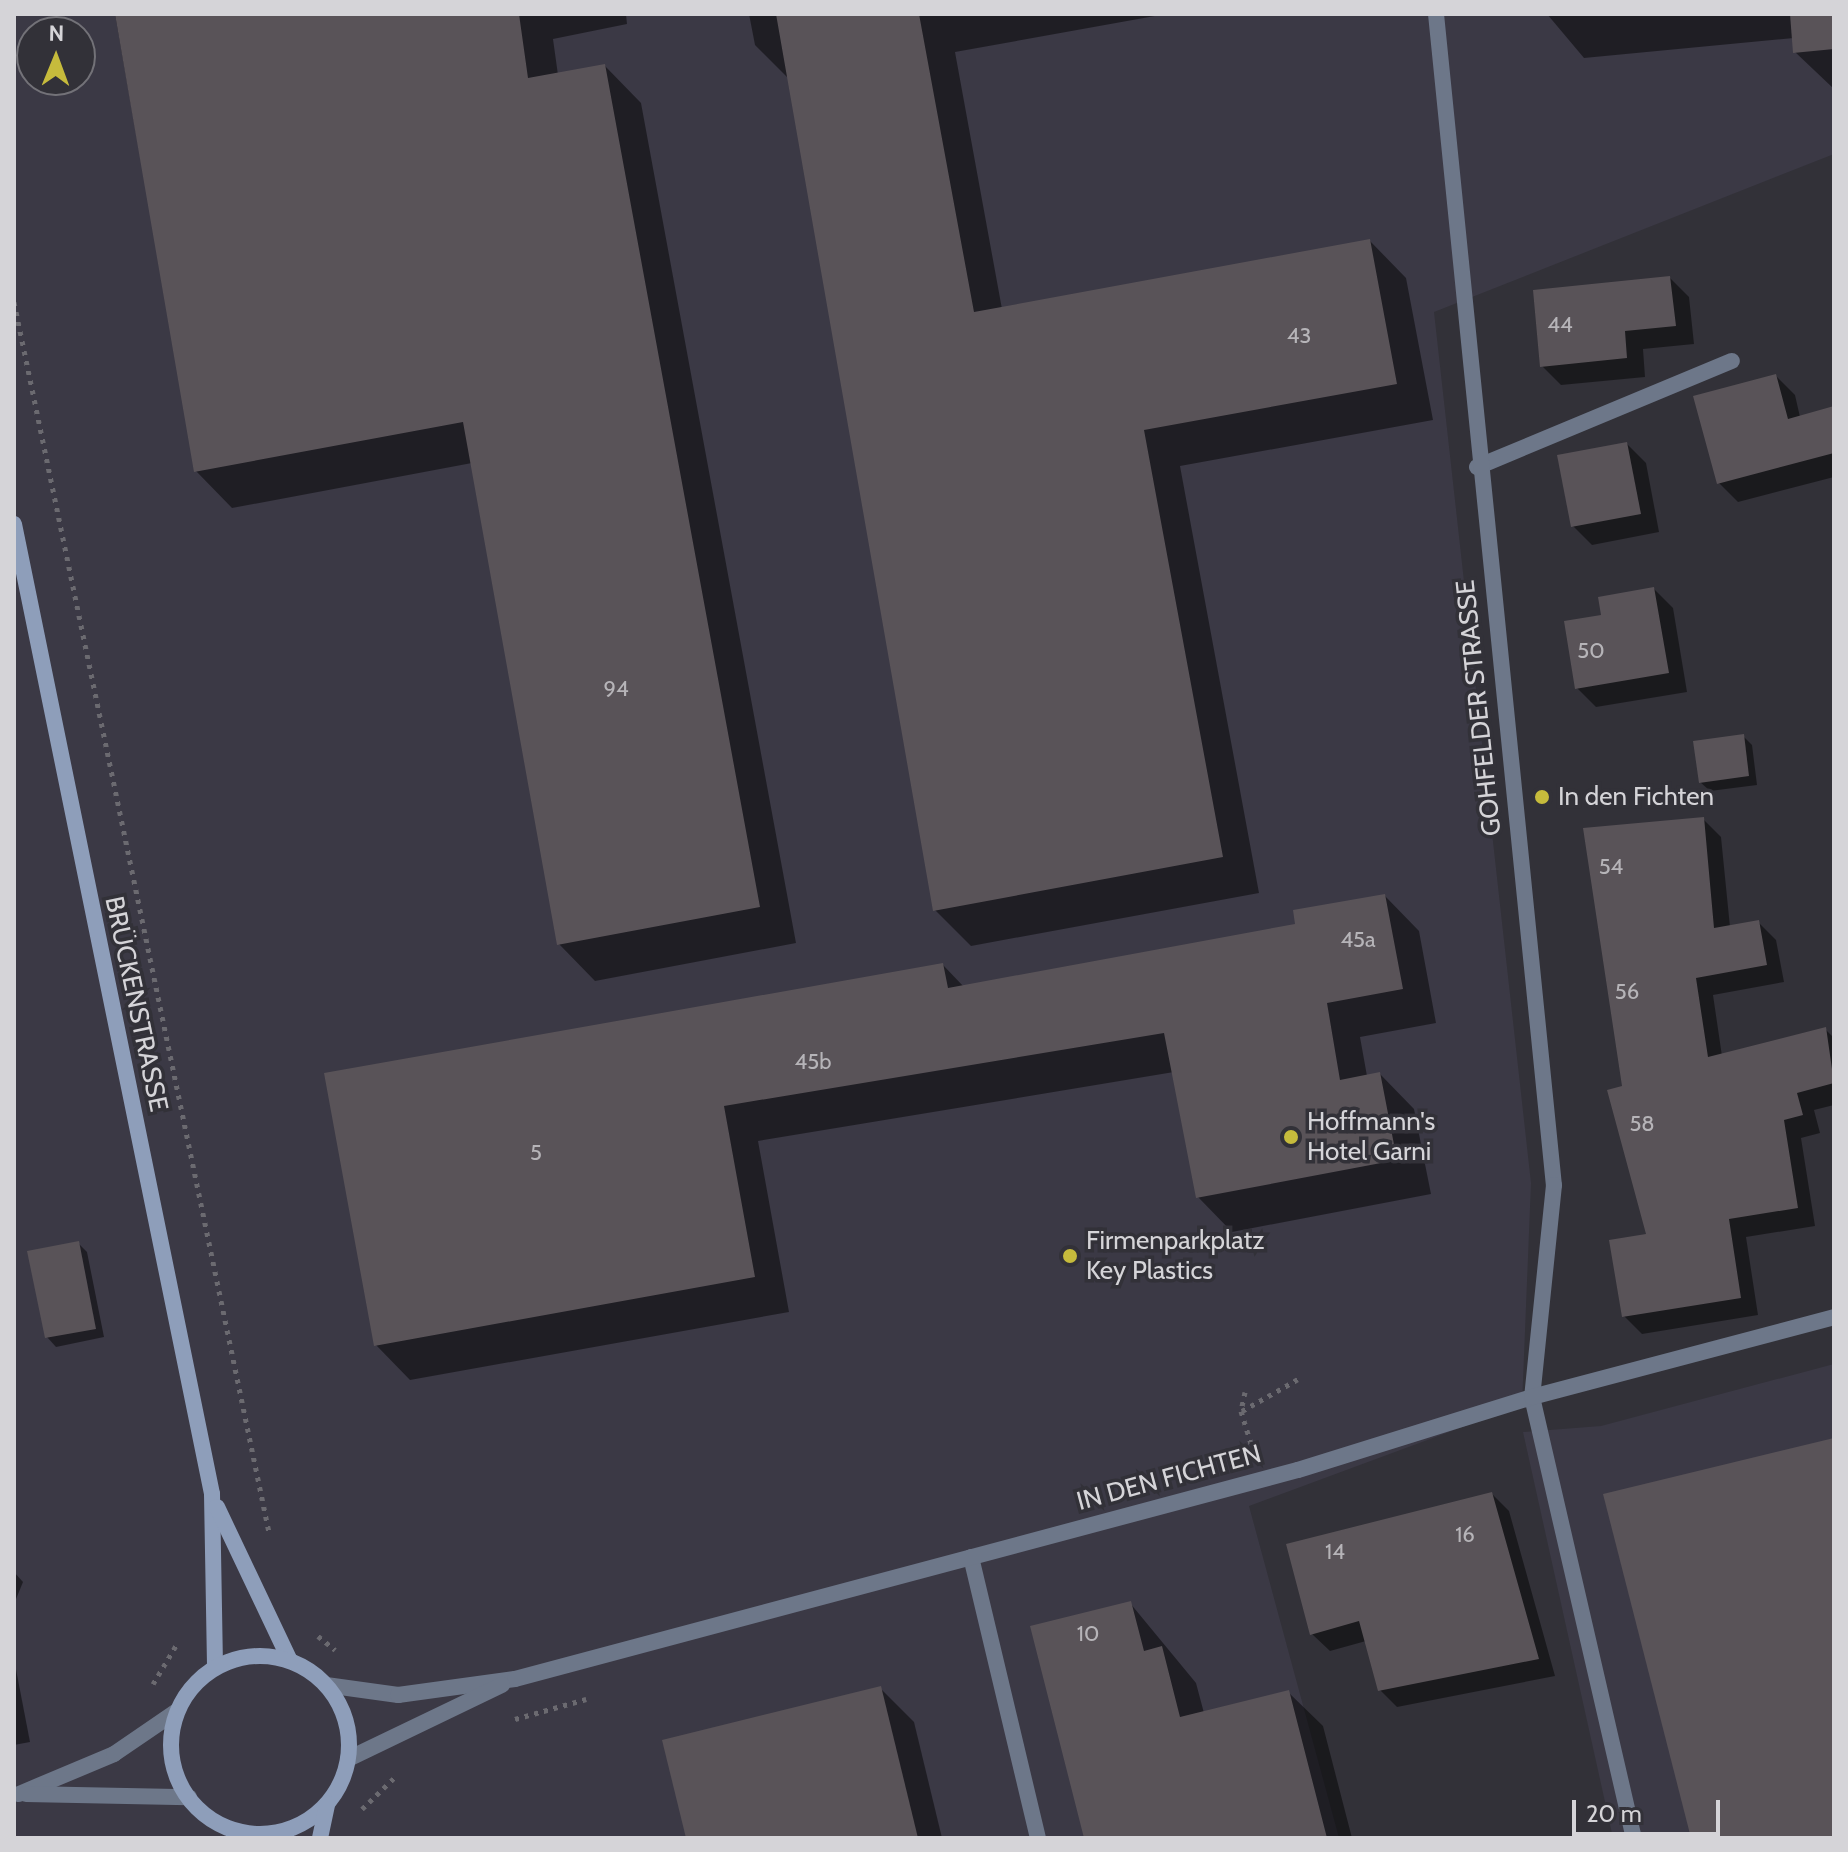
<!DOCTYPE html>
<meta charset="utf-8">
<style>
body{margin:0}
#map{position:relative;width:1848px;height:1852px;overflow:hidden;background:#323138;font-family:Cabin,sans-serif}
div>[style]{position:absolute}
.built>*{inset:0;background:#3b3945}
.shadow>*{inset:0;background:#0007}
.building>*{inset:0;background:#595358}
.path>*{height:5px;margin-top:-2.5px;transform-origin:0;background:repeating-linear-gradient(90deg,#6b6a70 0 4px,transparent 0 10px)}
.service>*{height:16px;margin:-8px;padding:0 8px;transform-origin:8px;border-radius:8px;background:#6d7789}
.minor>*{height:16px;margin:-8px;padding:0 8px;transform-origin:8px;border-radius:8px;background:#6d7789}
.tertiary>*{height:16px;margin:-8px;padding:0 8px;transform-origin:8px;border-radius:8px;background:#6d7789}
.secondary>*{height:16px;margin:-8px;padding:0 8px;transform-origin:8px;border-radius:8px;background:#8e9eba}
.secondary>.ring{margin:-8px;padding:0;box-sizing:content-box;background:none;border:16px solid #8e9eba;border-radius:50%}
.dots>*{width:22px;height:22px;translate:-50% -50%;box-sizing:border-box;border:4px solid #323138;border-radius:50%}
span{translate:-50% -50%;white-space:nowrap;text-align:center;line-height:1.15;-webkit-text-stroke:7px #323138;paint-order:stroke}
.number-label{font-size:22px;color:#b6b4b8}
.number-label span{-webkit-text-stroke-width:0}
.street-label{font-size:26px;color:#d5d4d8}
.poi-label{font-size:26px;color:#d5d4d8}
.left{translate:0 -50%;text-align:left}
.frame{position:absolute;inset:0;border:16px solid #d5d4d8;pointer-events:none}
.north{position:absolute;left:16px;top:16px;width:80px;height:80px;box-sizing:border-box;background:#323138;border:2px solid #737278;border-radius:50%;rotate:1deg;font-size:22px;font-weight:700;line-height:32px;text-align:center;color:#d5d4d8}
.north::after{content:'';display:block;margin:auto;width:28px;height:36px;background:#c6bb3c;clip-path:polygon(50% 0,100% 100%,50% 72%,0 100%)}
.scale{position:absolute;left:1572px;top:1800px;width:148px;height:36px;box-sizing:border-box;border:4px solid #d5d4d8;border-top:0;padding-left:10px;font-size:24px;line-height:28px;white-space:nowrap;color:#d5d4d8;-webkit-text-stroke:6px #323138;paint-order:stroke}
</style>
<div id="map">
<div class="built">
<i style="clip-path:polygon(evenodd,14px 14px,1834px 14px,1834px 154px,1434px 312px,1531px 1183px,1522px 1405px,1249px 1506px,1339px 1838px,14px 1838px,14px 14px,32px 32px,80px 32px,80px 80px,32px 80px,32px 32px)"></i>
<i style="clip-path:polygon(1834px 1364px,1834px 1838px,1613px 1838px,1523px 1432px,1601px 1426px)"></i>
</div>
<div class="shadow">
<i style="clip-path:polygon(115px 14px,626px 14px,627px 24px,553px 39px,558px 75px,605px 66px,641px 103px,796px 943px,595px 981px,559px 944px,472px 463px,232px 508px,196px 471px)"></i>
<i style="clip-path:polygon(749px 14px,1166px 14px,955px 52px,1002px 309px,1370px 241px,1406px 278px,1433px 420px,1180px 466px,1259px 893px,971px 946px,935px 910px,789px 79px,755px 45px)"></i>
<i style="clip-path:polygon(1547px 14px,1834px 14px,1834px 89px,1795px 52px,1794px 38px,1584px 58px)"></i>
<i style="clip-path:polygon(1670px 278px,1689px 297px,1694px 344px,1643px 349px,1645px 377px,1561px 385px,1542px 366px)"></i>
<i style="clip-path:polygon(1776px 376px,1795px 395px,1800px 417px,1834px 408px,1834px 477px,1738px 502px,1719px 483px)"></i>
<i style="clip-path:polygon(1627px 444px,1646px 463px,1659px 532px,1592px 545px,1573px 526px)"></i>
<i style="clip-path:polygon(1654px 589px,1673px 608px,1687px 692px,1596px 707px,1577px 688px,1603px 617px)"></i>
<i style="clip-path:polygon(1743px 736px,1752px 745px,1757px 785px,1710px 791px,1700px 782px)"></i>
<i style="clip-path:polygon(1703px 819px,1721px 837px,1730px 927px,1758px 922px,1776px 940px,1784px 982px,1713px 995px,1722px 1056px,1825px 1029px,1834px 1038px,1834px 1105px,1814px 1110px,1820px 1133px,1801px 1138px,1815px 1226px,1746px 1237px,1758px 1315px,1642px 1334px,1624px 1316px,1648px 1236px,1625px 1087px)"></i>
<i style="clip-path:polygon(1385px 896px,1419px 931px,1436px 1023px,1360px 1037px,1367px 1076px,1380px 1074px,1414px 1109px,1431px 1194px,1232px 1232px,1198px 1197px,1174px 1072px,758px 1141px,789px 1312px,410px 1380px,376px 1345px,327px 1075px,943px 965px,964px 987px,1297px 925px)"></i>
<i style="clip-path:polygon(78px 1243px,87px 1252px,104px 1337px,56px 1347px,47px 1337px)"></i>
<i style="clip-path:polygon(1492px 1494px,1509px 1511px,1555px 1676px,1397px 1707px,1380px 1690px,1366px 1641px,1330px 1651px,1312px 1634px)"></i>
<i style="clip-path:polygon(14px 1572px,23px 1582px,14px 1604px)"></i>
<i style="clip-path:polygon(1130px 1603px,1196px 1683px,1204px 1713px,1288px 1692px,1323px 1726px,1352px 1838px,1086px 1838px)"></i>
<i style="clip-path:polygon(14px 1659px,30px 1742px,14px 1745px)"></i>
<i style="clip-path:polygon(880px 1688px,914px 1722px,942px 1838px,688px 1838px)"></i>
</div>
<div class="building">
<i style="clip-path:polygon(115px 14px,519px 14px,528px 78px,605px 64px,760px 907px,557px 945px,463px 422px,194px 472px)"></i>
<i style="clip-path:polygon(776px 14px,919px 14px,974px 312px,1370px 239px,1397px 384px,1144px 430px,1223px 857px,933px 911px)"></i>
<i style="clip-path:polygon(1790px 14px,1834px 14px,1834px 49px,1793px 53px)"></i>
<i style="clip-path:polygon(1670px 276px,1676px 326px,1625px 331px,1627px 358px,1540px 367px,1533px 290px)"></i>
<i style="clip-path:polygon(1776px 374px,1788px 419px,1834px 406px,1834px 453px,1717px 484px,1693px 396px)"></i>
<i style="clip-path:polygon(1627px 442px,1641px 514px,1571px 527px,1557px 455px)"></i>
<i style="clip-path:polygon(1654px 587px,1669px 673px,1575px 689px,1564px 621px,1601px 615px,1598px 597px)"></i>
<i style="clip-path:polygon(1744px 734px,1749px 776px,1699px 783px,1693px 741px)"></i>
<i style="clip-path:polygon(1704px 817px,1714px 928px,1759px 920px,1767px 965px,1696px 978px,1708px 1057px,1826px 1027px,1834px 1083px,1797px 1093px,1803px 1115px,1784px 1120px,1798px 1208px,1729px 1219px,1741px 1298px,1622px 1317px,1609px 1240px,1646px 1234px,1607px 1090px,1622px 1086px,1583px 828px)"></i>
<i style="clip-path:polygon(1385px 894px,1403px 989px,1327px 1003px,1340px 1080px,1380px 1072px,1397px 1160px,1196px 1198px,1164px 1033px,724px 1106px,755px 1277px,374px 1346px,324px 1073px,943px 963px,948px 988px,1295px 924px,1293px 910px)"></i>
<i style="clip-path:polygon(79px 1241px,96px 1329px,45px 1338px,27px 1251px)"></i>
<i style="clip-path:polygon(1834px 1438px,1834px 1838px,1691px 1838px,1603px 1494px)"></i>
<i style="clip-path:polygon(1492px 1492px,1539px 1659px,1378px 1691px,1359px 1621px,1310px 1635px,1286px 1544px)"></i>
<i style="clip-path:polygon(1131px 1601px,1144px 1651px,1162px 1646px,1180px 1717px,1289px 1690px,1327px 1838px,1084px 1838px,1030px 1626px)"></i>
<i style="clip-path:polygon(881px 1686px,918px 1838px,686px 1838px,662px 1740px)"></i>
</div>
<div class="path">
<i style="left:14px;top:302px;width:1256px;rotate:78.29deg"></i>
<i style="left:1245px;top:1392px;width:19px;rotate:102deg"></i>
<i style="left:1241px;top:1411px;width:41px;rotate:72.9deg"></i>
<i style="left:1242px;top:1411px;width:64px;rotate:-29.7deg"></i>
<i style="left:318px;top:1636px;width:22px;rotate:39deg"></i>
<i style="left:153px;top:1684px;width:49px;rotate:-59.2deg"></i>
<i style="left:515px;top:1719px;width:74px;rotate:-15.7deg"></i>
<i style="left:362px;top:1809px;width:46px;rotate:-44.1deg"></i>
</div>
<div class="service">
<i style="left:1477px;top:467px;width:276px;rotate:-22.6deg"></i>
<i style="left:1532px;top:1397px;width:453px;rotate:77deg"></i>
</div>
<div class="minor">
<i style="left:1436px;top:14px;width:1177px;rotate:84.25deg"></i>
<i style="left:1554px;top:1185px;width:213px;rotate:95.9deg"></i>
<i style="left:971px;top:1557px;width:289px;rotate:76.6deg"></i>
<i style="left:326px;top:1685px;width:73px;rotate:7.9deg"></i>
<i style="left:398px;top:1695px;width:118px;rotate:-7.8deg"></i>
<i style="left:515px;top:1679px;width:810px;rotate:-14.95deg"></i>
<i style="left:1298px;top:1470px;width:245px;rotate:-17.3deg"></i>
<i style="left:1532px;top:1397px;width:312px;rotate:-14.8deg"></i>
<i style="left:348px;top:1759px;width:171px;rotate:-25.7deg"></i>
</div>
<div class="tertiary">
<i style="left:19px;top:1794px;width:103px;rotate:-22.8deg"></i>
<i style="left:114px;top:1754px;width:76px;rotate:-34.3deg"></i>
<i style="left:26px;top:1794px;width:163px;rotate:1.1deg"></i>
</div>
<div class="secondary">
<i style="left:14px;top:524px;width:990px;rotate:78.46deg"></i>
<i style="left:212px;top:1494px;width:173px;rotate:89deg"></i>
<i style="left:217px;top:1507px;width:170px;rotate:64.6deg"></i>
<i class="ring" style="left:171px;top:1656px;width:162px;height:162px"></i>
<i style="left:320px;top:1838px;width:35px;rotate:-78deg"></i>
</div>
<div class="dots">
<i style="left:1542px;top:797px;background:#c6bb3c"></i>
<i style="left:1291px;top:1137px;background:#c6bb3c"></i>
<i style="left:1070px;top:1256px;background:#c6bb3c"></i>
</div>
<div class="number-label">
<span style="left:1560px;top:325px">44</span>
<span style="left:1299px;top:336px">43</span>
<span style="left:1591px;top:651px">50</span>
<span style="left:616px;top:689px">94</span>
<span style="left:1611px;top:867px">54</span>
<span style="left:1358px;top:940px">45a</span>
<span style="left:1627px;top:992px">56</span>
<span style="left:813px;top:1062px">45b</span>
<span style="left:1642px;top:1124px">58</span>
<span style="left:536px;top:1153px">5</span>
<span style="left:1465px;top:1535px">16</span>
<span style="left:1335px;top:1552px">14</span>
<span style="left:1088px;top:1634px">10</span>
</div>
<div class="street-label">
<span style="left:1479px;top:708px;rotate:-96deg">GOHFELDER STRASSE</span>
<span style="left:136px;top:1004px;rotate:78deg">BRÜCKENSTRASSE</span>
<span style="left:1169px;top:1478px;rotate:-15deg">IN DEN FICHTEN</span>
</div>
<div class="poi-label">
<span class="left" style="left:1558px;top:797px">In den Fichten</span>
<span class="left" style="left:1307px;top:1137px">Hoffmann's<br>Hotel Garni</span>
<span class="left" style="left:1086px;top:1256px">Firmenparkplatz<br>Key Plastics</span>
</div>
<div class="frame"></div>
<div class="north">N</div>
<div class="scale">20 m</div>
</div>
